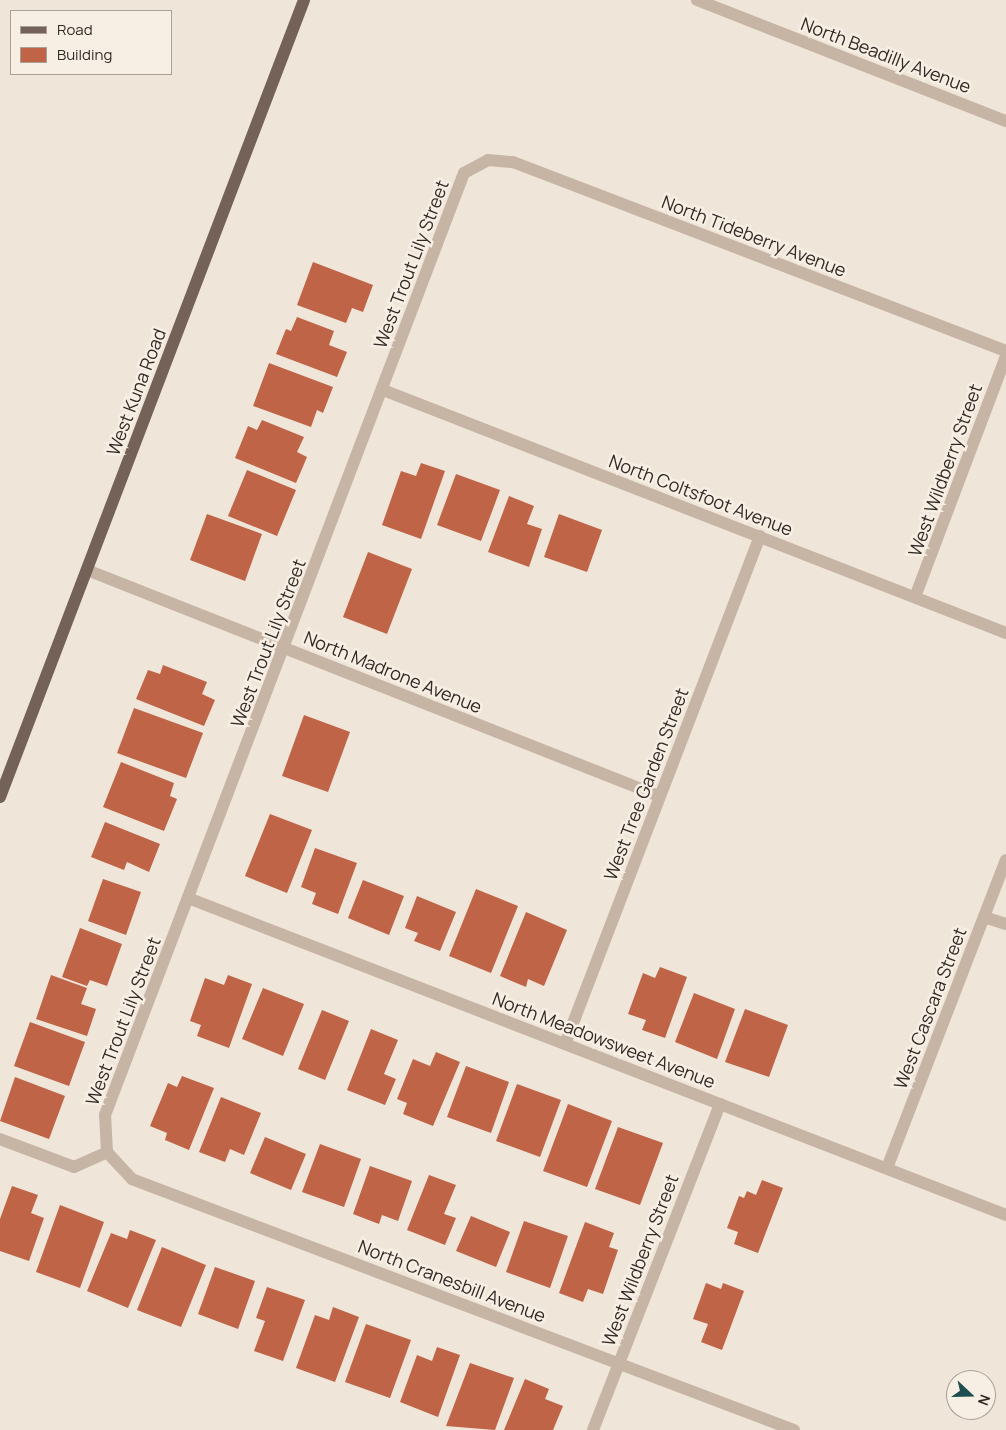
<!DOCTYPE html>
<style>
body{margin:0}
#map{position:relative;width:1006px;height:1430px;overflow:hidden;background:#efe5d8;font-family:Manrope,sans-serif}
div>[style]{position:absolute}
.building>*{inset:0;background:#bf6447}
.minor>*{height:12px;margin:-6px;padding:0 6px;transform-origin:6px;border-radius:6px;background:#c6b4a5}
.major>*{height:12px;margin:-6px;padding:0 6px;transform-origin:6px;border-radius:6px;background:#746158}
span{translate:-50% -50%;white-space:nowrap;text-align:center;line-height:1.15;-webkit-text-stroke:5px #f7efe4;paint-order:stroke}
.street-label{font-size:18px;color:#332a26}
.legend{position:absolute;left:10px;top:10px;width:162px;height:65px;box-sizing:border-box;background:#f7efe4;border:1px solid #a9a098;margin:0;padding:6px 9px;list-style:none;font-size:15px;color:#332a26}
.legend li{display:flex;align-items:center;gap:10px;height:25px}
.legend b{width:25px;border:1px solid #a9a098}
.north{position:absolute;left:946px;top:1370px;width:50px;height:50px;box-sizing:border-box;background:#f7efe4;border:1px solid #a9a098;border-radius:50%;rotate:111deg;font-size:14px;font-weight:700;line-height:20px;text-align:center;color:#332a26}
.north::after{content:'';display:block;margin:auto;width:18px;height:22px;background:#1e4e51;clip-path:polygon(50% 0,100% 100%,50% 72%,0 100%)}
</style>
<div id="map">
<div class="building">
<i style="clip-path:polygon(313px 262px,373px 285px,363px 312px,352px 308px,346px 323px,297px 305px)"></i>
<i style="clip-path:polygon(297px 317px,334px 331px,329px 345px,347px 352px,337px 377px,276px 354px,286px 329px,291px 331px)"></i>
<i style="clip-path:polygon(269px 363px,333px 387px,323px 413px,317px 410px,311px 427px,253px 406px)"></i>
<i style="clip-path:polygon(262px 420px,304px 437px,297px 452px,307px 457px,296px 483px,235px 458px,248px 426px,257px 430px)"></i>
<i style="clip-path:polygon(421px 463px,445px 471px,421px 539px,382px 525px,401px 471px,416px 476px)"></i>
<i style="clip-path:polygon(247px 470px,296px 490px,277px 536px,228px 516px)"></i>
<i style="clip-path:polygon(456px 474px,500px 490px,481px 541px,437px 525px)"></i>
<i style="clip-path:polygon(509px 496px,534px 506px,527px 524px,542px 529px,529px 567px,488px 552px)"></i>
<i style="clip-path:polygon(207px 514px,262px 534px,245px 581px,190px 560px)"></i>
<i style="clip-path:polygon(559px 514px,602px 530px,587px 572px,544px 557px)"></i>
<i style="clip-path:polygon(368px 552px,412px 569px,387px 634px,343px 617px)"></i>
<i style="clip-path:polygon(163px 665px,207px 682px,202px 694px,215px 700px,204px 726px,136px 699px,148px 670px,160px 674px)"></i>
<i style="clip-path:polygon(134px 708px,203px 733px,186px 778px,117px 753px)"></i>
<i style="clip-path:polygon(304px 715px,350px 732px,328px 792px,282px 776px)"></i>
<i style="clip-path:polygon(121px 762px,174px 783px,170px 796px,177px 799px,164px 831px,103px 807px)"></i>
<i style="clip-path:polygon(270px 814px,312px 830px,287px 893px,245px 876px)"></i>
<i style="clip-path:polygon(105px 822px,160px 844px,149px 872px,127px 862px,124px 870px,91px 857px)"></i>
<i style="clip-path:polygon(315px 848px,357px 863px,338px 914px,312px 904px,316px 893px,301px 887px)"></i>
<i style="clip-path:polygon(103px 879px,141px 892px,126px 935px,88px 921px)"></i>
<i style="clip-path:polygon(363px 880px,404px 896px,389px 935px,348px 918px)"></i>
<i style="clip-path:polygon(476px 889px,518px 906px,491px 973px,449px 956px)"></i>
<i style="clip-path:polygon(417px 896px,456px 912px,440px 951px,414px 941px,418px 933px,405px 928px)"></i>
<i style="clip-path:polygon(526px 912px,567px 930px,544px 986px,528px 979px,526px 987px,500px 976px)"></i>
<i style="clip-path:polygon(80px 928px,122px 944px,107px 986px,90px 980px,87px 986px,62px 977px)"></i>
<i style="clip-path:polygon(660px 967px,687px 977px,665px 1038px,642px 1030px,646px 1020px,628px 1014px,643px 973px,655px 978px)"></i>
<i style="clip-path:polygon(51px 975px,87px 988px,81px 1004px,96px 1009px,87px 1036px,36px 1019px)"></i>
<i style="clip-path:polygon(228px 975px,252px 984px,229px 1048px,197px 1036px,201px 1025px,190px 1021px,205px 978px,224px 985px)"></i>
<i style="clip-path:polygon(263px 988px,304px 1004px,283px 1056px,242px 1039px)"></i>
<i style="clip-path:polygon(694px 993px,735px 1009px,717px 1059px,675px 1042px)"></i>
<i style="clip-path:polygon(745px 1009px,788px 1025px,769px 1077px,725px 1062px)"></i>
<i style="clip-path:polygon(322px 1010px,349px 1021px,325px 1080px,298px 1069px)"></i>
<i style="clip-path:polygon(30px 1022px,85px 1042px,69px 1086px,14px 1066px)"></i>
<i style="clip-path:polygon(371px 1029px,398px 1040px,384px 1074px,396px 1079px,385px 1105px,347px 1090px)"></i>
<i style="clip-path:polygon(436px 1052px,460px 1062px,433px 1126px,403px 1114px,407px 1103px,397px 1099px,413px 1059px,430px 1066px)"></i>
<i style="clip-path:polygon(466px 1066px,509px 1082px,491px 1133px,447px 1117px)"></i>
<i style="clip-path:polygon(182px 1076px,214px 1088px,189px 1150px,165px 1140px,167px 1133px,150px 1126px,168px 1083px,177px 1087px)"></i>
<i style="clip-path:polygon(15px 1077px,65px 1096px,49px 1139px,0 1121px)"></i>
<i style="clip-path:polygon(517px 1084px,561px 1100px,540px 1157px,496px 1141px)"></i>
<i style="clip-path:polygon(221px 1097px,261px 1113px,244px 1155px,230px 1149px,225px 1162px,199px 1152px)"></i>
<i style="clip-path:polygon(568px 1104px,612px 1121px,587px 1187px,543px 1171px)"></i>
<i style="clip-path:polygon(618px 1127px,663px 1143px,640px 1205px,595px 1189px)"></i>
<i style="clip-path:polygon(265px 1137px,306px 1154px,291px 1190px,250px 1173px)"></i>
<i style="clip-path:polygon(320px 1144px,361px 1159px,344px 1207px,302px 1192px)"></i>
<i style="clip-path:polygon(370px 1166px,412px 1181px,398px 1221px,382px 1215px,379px 1224px,353px 1214px)"></i>
<i style="clip-path:polygon(429px 1175px,456px 1185px,444px 1214px,456px 1218px,445px 1245px,407px 1230px)"></i>
<i style="clip-path:polygon(762px 1180px,783px 1188px,758px 1253px,734px 1244px,738px 1232px,727px 1228px,739px 1196px,744px 1198px,747px 1191px,756px 1195px)"></i>
<i style="clip-path:polygon(12px 1186px,38px 1195px,31px 1213px,44px 1218px,29px 1261px,0 1251px,0 1219px)"></i>
<i style="clip-path:polygon(60px 1205px,104px 1222px,80px 1288px,36px 1272px)"></i>
<i style="clip-path:polygon(471px 1216px,510px 1232px,496px 1267px,456px 1251px)"></i>
<i style="clip-path:polygon(524px 1221px,568px 1236px,550px 1288px,506px 1272px)"></i>
<i style="clip-path:polygon(585px 1222px,614px 1233px,609px 1247px,618px 1250px,603px 1294px,588px 1289px,583px 1302px,559px 1293px)"></i>
<i style="clip-path:polygon(130px 1230px,156px 1240px,128px 1308px,87px 1291px,111px 1233px,127px 1239px)"></i>
<i style="clip-path:polygon(162px 1247px,206px 1265px,181px 1327px,137px 1310px)"></i>
<i style="clip-path:polygon(215px 1267px,255px 1281px,238px 1329px,198px 1314px)"></i>
<i style="clip-path:polygon(706px 1283px,721px 1289px,723px 1283px,744px 1291px,722px 1350px,701px 1342px,708px 1324px,693px 1319px)"></i>
<i style="clip-path:polygon(267px 1287px,305px 1300px,283px 1361px,254px 1351px,265px 1321px,256px 1318px)"></i>
<i style="clip-path:polygon(333px 1307px,359px 1317px,335px 1382px,296px 1368px,315px 1315px,329px 1320px)"></i>
<i style="clip-path:polygon(366px 1324px,411px 1340px,390px 1398px,345px 1382px)"></i>
<i style="clip-path:polygon(437px 1347px,460px 1355px,438px 1417px,400px 1402px,417px 1355px,432px 1361px)"></i>
<i style="clip-path:polygon(470px 1363px,514px 1378px,495px 1430px,446px 1426px)"></i>
<i style="clip-path:polygon(525px 1379px,549px 1389px,545px 1399px,563px 1406px,553px 1430px,504px 1430px)"></i>
</div>
<div class="minor">
<i style="left:697px;top:0;width:332px;rotate:21.4deg"></i>
<i style="left:383px;top:390px;width:669px;rotate:21.31deg"></i>
<i style="left:87px;top:570px;width:615px;rotate:21.56deg"></i>
<i style="left:915px;top:597px;width:258px;rotate:-69.3deg"></i>
<i style="left:188px;top:898px;width:877px;rotate:21.18deg"></i>
<i style="left:984px;top:917px;width:23px;rotate:18deg"></i>
<i style="left:565px;top:1044px;width:544px;rotate:-69deg"></i>
<i style="left:0;top:1139px;width:79px;rotate:20.7deg"></i>
<i style="left:74px;top:1167px;width:36px;rotate:-24deg"></i>
<i style="left:887px;top:1168px;width:330px;rotate:-68.9deg"></i>
<i style="left:593px;top:1430px;width:350px;rotate:-68.7deg"></i>
<i style="left:794px;top:1430px;width:708px;rotate:-159.24deg"></i>
<i style="left:132px;top:1179px;width:37px;rotate:-133deg"></i>
<i style="left:107px;top:1152px;width:37px;rotate:-93deg"></i>
<i style="left:105px;top:1115px;width:1008px;rotate:-69.14deg"></i>
<i style="left:464px;top:173px;width:27px;rotate:-28deg"></i>
<i style="left:488px;top:160px;width:25px;rotate:5deg"></i>
<i style="left:513px;top:162px;width:528px;rotate:20.98deg"></i>
</div>
<div class="major">
<i style="left:0;top:797px;width:853px;rotate:-69.12deg"></i>
</div>
<div class="street-label">
<span style="left:886px;top:55px;rotate:21deg">North Beadilly Avenue</span>
<span style="left:754px;top:236px;rotate:21deg">North Tideberry Avenue</span>
<span style="left:411px;top:264px;rotate:-69deg">West Trout Lily Street</span>
<span style="left:136px;top:392px;rotate:-69deg">West Kuna Road</span>
<span style="left:945px;top:470px;rotate:-70deg">West Wildberry Street</span>
<span style="left:701px;top:495px;rotate:21deg">North Coltsfoot Avenue</span>
<span style="left:268px;top:643px;rotate:-69deg">West Trout Lily Street</span>
<span style="left:393px;top:672px;rotate:22deg">North Madrone Avenue</span>
<span style="left:646px;top:784px;rotate:-69deg">West Tree Garden Street</span>
<span style="left:930px;top:1008px;rotate:-69deg">West Cascara Street</span>
<span style="left:123px;top:1021px;rotate:-69deg">West Trout Lily Street</span>
<span style="left:604px;top:1040px;rotate:21deg">North Meadowsweet Avenue</span>
<span style="left:640px;top:1260px;rotate:-69deg">West Wildberry Street</span>
<span style="left:452px;top:1281px;rotate:21deg">North Cranesbill Avenue</span>
</div>
<ul class="legend">
<li><b style="height:6px;background:#746158"></b>Road</li>
<li><b style="height:14px;background:#bf6447"></b>Building</li>
</ul>
<div class="north">N</div>
</div>
